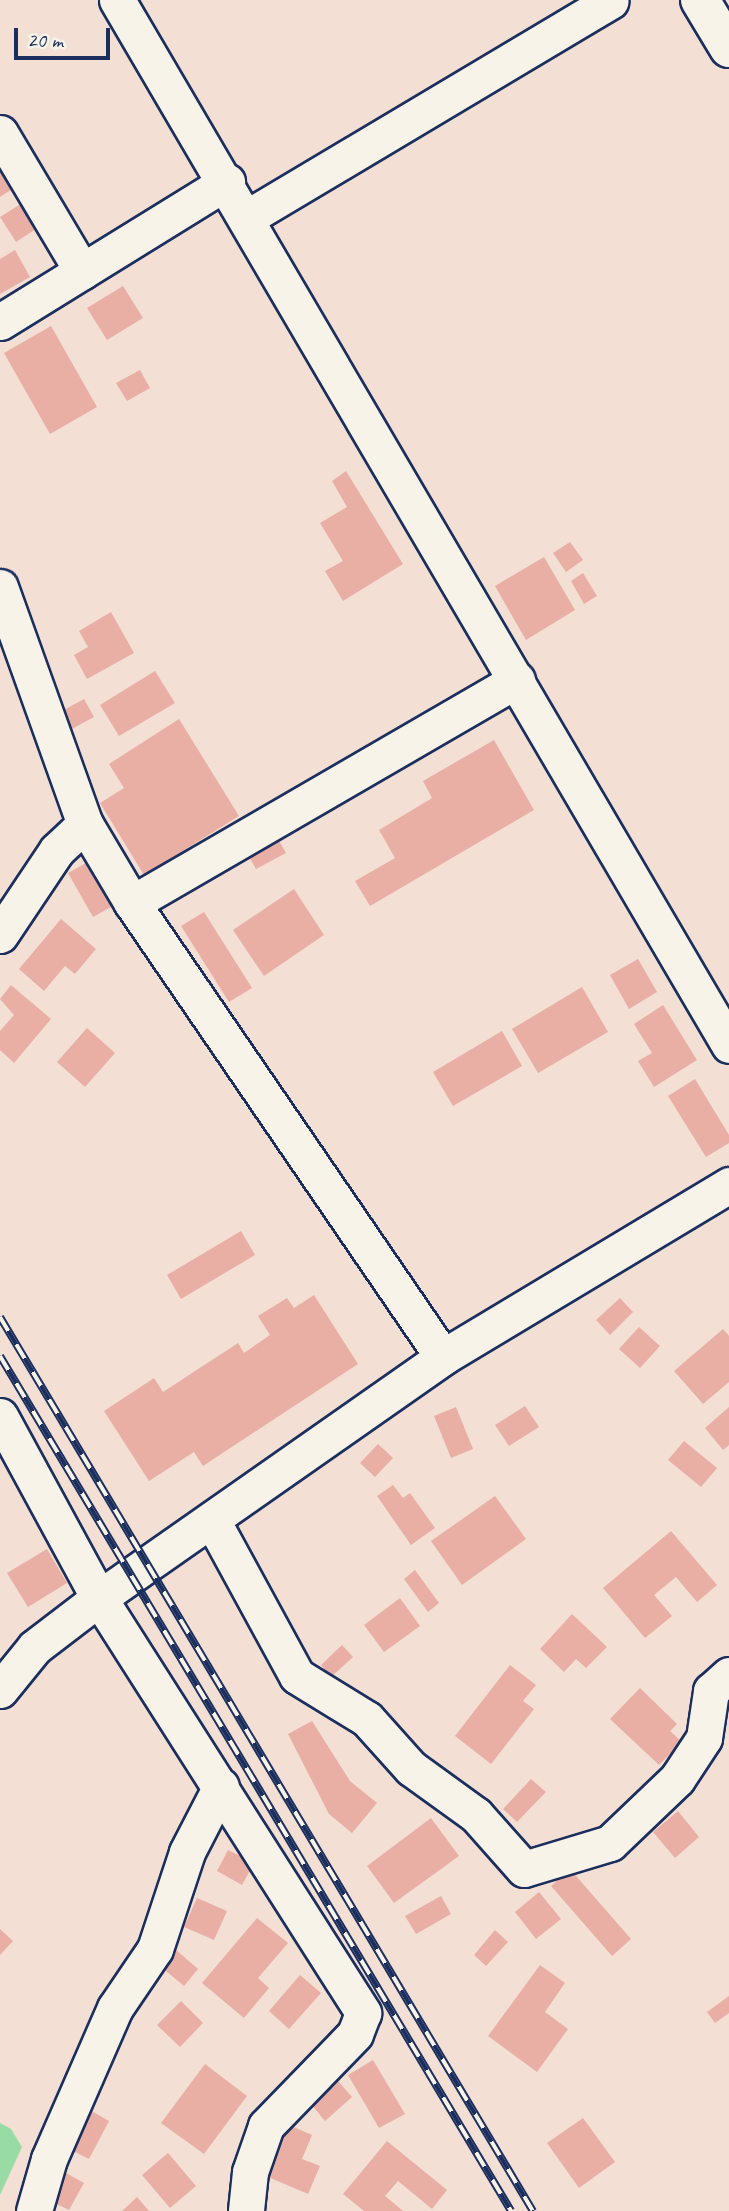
<!DOCTYPE html>
<style>
body{margin:0}
#map{position:relative;width:729px;height:2211px;overflow:hidden;background:#f3dfd4;font-family:Caveat,sans-serif}
div>[style]{position:absolute}
.green>*{inset:0;background:#99dba5}
.building>*{inset:0;background:#e9afa5}
.roads{filter:drop-shadow(2px 0 #1b2f5e) drop-shadow(-2px 0 #1b2f5e) drop-shadow(0 2px #1b2f5e) drop-shadow(0 -2px #1b2f5e)}
.minor>*{height:35px;margin:-17.5px;padding:0 17.5px;transform-origin:17.5px;border-radius:17.5px;background:#f7f3e8}
.highway>*{height:38px;margin:-19px;padding:0 19px;transform-origin:19px;border-radius:19px;background:#f7f3e8}
.rail>*{height:8px;margin-top:-4px;transform-origin:0;background:repeating-linear-gradient(90deg,#f7f3e8 0 16px,#1b2f5e 0 32px);box-sizing:border-box;border-block:2px solid #1b2f5e}
span{translate:-50% -50%;white-space:nowrap;text-align:center;line-height:1.15;-webkit-text-stroke:7px #f7f3e8;paint-order:stroke}
.scale{position:absolute;left:14px;top:28px;width:96px;height:32px;box-sizing:border-box;border:4px solid #1b2f5e;border-top:0;padding-left:9px;font-size:21px;line-height:24px;white-space:nowrap;color:#1b2f5e;-webkit-text-stroke:5px #f7f3e8;paint-order:stroke}
</style>
<div id="map">
<div class="green">
<i style="clip-path:polygon(0 2123px,11px 2129px,22px 2147px,0 2195px)"></i>
</div>
<div class="building">
<i style="clip-path:polygon(0 164px,14px 188px,0 197px)"></i>
<i style="clip-path:polygon(27px 200px,42px 225px,16px 242px,0 217px)"></i>
<i style="clip-path:polygon(15px 250px,30px 277px,0 294px,0 259px)"></i>
<i style="clip-path:polygon(123px 286px,143px 318px,107px 340px,87px 308px)"></i>
<i style="clip-path:polygon(51px 326px,97px 407px,50px 434px,4px 353px)"></i>
<i style="clip-path:polygon(140px 370px,150px 388px,127px 401px,116px 383px)"></i>
<i style="clip-path:polygon(346px 471px,403px 564px,343px 601px,325px 571px,343px 561px,320px 523px,347px 507px,332px 481px)"></i>
<i style="clip-path:polygon(570px 542px,583px 560px,566px 572px,553px 553px)"></i>
<i style="clip-path:polygon(544px 557px,575px 610px,526px 640px,495px 586px)"></i>
<i style="clip-path:polygon(583px 573px,597px 596px,584px 604px,571px 581px)"></i>
<i style="clip-path:polygon(111px 612px,134px 653px,87px 679px,74px 655px,88px 647px,79px 631px)"></i>
<i style="clip-path:polygon(155px 671px,175px 703px,119px 736px,100px 705px)"></i>
<i style="clip-path:polygon(84px 699px,94px 717px,70px 730px,60px 712px)"></i>
<i style="clip-path:polygon(179px 719px,239px 816px,144px 875px,100px 803px,124px 788px,109px 764px)"></i>
<i style="clip-path:polygon(494px 740px,534px 810px,370px 906px,355px 881px,395px 858px,379px 830px,432px 798px,423px 781px)"></i>
<i style="clip-path:polygon(278px 839px,286px 853px,256px 869px,248px 855px)"></i>
<i style="clip-path:polygon(86px 863px,111px 907px,93px 917px,68px 873px)"></i>
<i style="clip-path:polygon(294px 889px,324px 935px,264px 976px,233px 930px)"></i>
<i style="clip-path:polygon(204px 912px,252px 988px,229px 1002px,181px 926px)"></i>
<i style="clip-path:polygon(61px 919px,96px 949px,75px 974px,65px 966px,44px 991px,19px 969px)"></i>
<i style="clip-path:polygon(638px 959px,657px 992px,629px 1009px,610px 975px)"></i>
<i style="clip-path:polygon(11px 985px,51px 1019px,14px 1063px,0 1050px,0 1031px,14px 1015px,0 999px)"></i>
<i style="clip-path:polygon(582px 987px,608px 1032px,538px 1073px,512px 1029px)"></i>
<i style="clip-path:polygon(663px 1005px,697px 1060px,654px 1087px,638px 1061px,652px 1053px,634px 1024px)"></i>
<i style="clip-path:polygon(87px 1028px,115px 1053px,85px 1087px,57px 1062px)"></i>
<i style="clip-path:polygon(502px 1031px,522px 1066px,453px 1106px,433px 1072px)"></i>
<i style="clip-path:polygon(695px 1079px,729px 1135px,729px 1143px,706px 1157px,668px 1096px)"></i>
<i style="clip-path:polygon(241px 1231px,255px 1255px,181px 1299px,167px 1275px)"></i>
<i style="clip-path:polygon(314px 1295px,358px 1364px,203px 1466px,194px 1452px,149px 1481px,104px 1411px,154px 1378px,163px 1392px,238px 1343px,244px 1353px,270px 1335px,258px 1316px,287px 1298px,294px 1308px)"></i>
<i style="clip-path:polygon(620px 1298px,633px 1312px,610px 1335px,596px 1320px)"></i>
<i style="clip-path:polygon(639px 1327px,660px 1346px,640px 1368px,619px 1349px)"></i>
<i style="clip-path:polygon(723px 1329px,729px 1336px,729px 1382px,703px 1404px,674px 1371px)"></i>
<i style="clip-path:polygon(525px 1406px,539px 1427px,509px 1446px,495px 1425px)"></i>
<i style="clip-path:polygon(456px 1407px,473px 1449px,451px 1458px,434px 1416px)"></i>
<i style="clip-path:polygon(729px 1407px,729px 1445px,723px 1450px,705px 1428px)"></i>
<i style="clip-path:polygon(684px 1441px,717px 1468px,701px 1487px,668px 1460px)"></i>
<i style="clip-path:polygon(378px 1444px,393px 1458px,375px 1477px,360px 1463px)"></i>
<i style="clip-path:polygon(393px 1485px,403px 1498px,410px 1493px,435px 1528px,411px 1545px,377px 1496px)"></i>
<i style="clip-path:polygon(495px 1496px,526px 1539px,462px 1585px,431px 1541px)"></i>
<i style="clip-path:polygon(671px 1531px,717px 1585px,697px 1602px,676px 1577px,654px 1595px,672px 1616px,645px 1638px,603px 1588px)"></i>
<i style="clip-path:polygon(47px 1549px,67px 1583px,28px 1607px,7px 1573px)"></i>
<i style="clip-path:polygon(415px 1570px,439px 1603px,428px 1612px,404px 1579px)"></i>
<i style="clip-path:polygon(400px 1598px,420px 1626px,384px 1652px,364px 1625px)"></i>
<i style="clip-path:polygon(572px 1614px,607px 1647px,586px 1668px,576px 1659px,564px 1672px,540px 1649px)"></i>
<i style="clip-path:polygon(342px 1645px,353px 1657px,331px 1677px,321px 1665px)"></i>
<i style="clip-path:polygon(510px 1665px,536px 1685px,523px 1701px,534px 1709px,491px 1764px,455px 1736px)"></i>
<i style="clip-path:polygon(640px 1688px,677px 1724px,670px 1731px,682px 1742px,659px 1765px,610px 1719px)"></i>
<i style="clip-path:polygon(312px 1721px,350px 1781px,377px 1803px,352px 1833px,329px 1814px,288px 1734px)"></i>
<i style="clip-path:polygon(531px 1779px,546px 1792px,517px 1822px,503px 1809px)"></i>
<i style="clip-path:polygon(678px 1811px,699px 1837px,675px 1858px,653px 1832px)"></i>
<i style="clip-path:polygon(431px 1818px,459px 1856px,394px 1903px,367px 1866px)"></i>
<i style="clip-path:polygon(228px 1850px,254px 1863px,242px 1885px,217px 1871px)"></i>
<i style="clip-path:polygon(570px 1869px,631px 1939px,612px 1956px,551px 1886px)"></i>
<i style="clip-path:polygon(539px 1892px,561px 1919px,536px 1939px,515px 1912px)"></i>
<i style="clip-path:polygon(441px 1896px,451px 1914px,416px 1934px,405px 1916px)"></i>
<i style="clip-path:polygon(197px 1898px,227px 1911px,214px 1940px,184px 1927px)"></i>
<i style="clip-path:polygon(257px 1918px,288px 1943px,258px 1978px,269px 1988px,244px 2018px,202px 1983px)"></i>
<i style="clip-path:polygon(0 1929px,13px 1941px,0 1955px)"></i>
<i style="clip-path:polygon(495px 1930px,508px 1942px,486px 1966px,474px 1955px)"></i>
<i style="clip-path:polygon(175px 1949px,198px 1969px,184px 1986px,160px 1966px)"></i>
<i style="clip-path:polygon(540px 1965px,565px 1983px,545px 2012px,568px 2029px,537px 2072px,488px 2036px)"></i>
<i style="clip-path:polygon(300px 1975px,321px 1993px,289px 2029px,269px 2011px)"></i>
<i style="clip-path:polygon(729px 1996px,729px 2013px,715px 2023px,707px 2012px)"></i>
<i style="clip-path:polygon(181px 2001px,203px 2023px,180px 2047px,157px 2025px)"></i>
<i style="clip-path:polygon(373px 2060px,405px 2114px,379px 2128px,348px 2075px)"></i>
<i style="clip-path:polygon(205px 2064px,247px 2096px,204px 2154px,161px 2123px)"></i>
<i style="clip-path:polygon(338px 2081px,352px 2097px,325px 2121px,311px 2104px)"></i>
<i style="clip-path:polygon(88px 2109px,109px 2121px,89px 2159px,67px 2148px)"></i>
<i style="clip-path:polygon(583px 2118px,615px 2162px,579px 2188px,547px 2143px)"></i>
<i style="clip-path:polygon(289px 2125px,312px 2135px,302px 2159px,320px 2166px,308px 2194px,268px 2177px)"></i>
<i style="clip-path:polygon(387px 2141px,447px 2190px,432px 2209px,398px 2181px,385px 2196px,403px 2211px,364px 2211px,343px 2194px)"></i>
<i style="clip-path:polygon(168px 2153px,196px 2186px,170px 2208px,142px 2175px)"></i>
<i style="clip-path:polygon(66px 2173px,84px 2183px,69px 2210px,50px 2201px)"></i>
<i style="clip-path:polygon(137px 2197px,149px 2211px,122px 2211px)"></i>
</div>
<div class="roads">
<div class="minor">
<i style="left:117px;top:0;width:1211px;rotate:59.64deg"></i>
<i style="left:0;top:133px;width:161px;rotate:59.3deg"></i>
<i style="left:248px;top:217px;width:422px;rotate:-30.8deg"></i>
<i style="left:0;top:322px;width:267px;rotate:-31.7deg"></i>
<i style="left:0;top:587px;width:252px;rotate:70.3deg"></i>
<i style="left:85px;top:824px;width:92px;rotate:59.3deg"></i>
<i style="left:132px;top:903px;width:550px;rotate:55.59deg"></i>
<i style="left:132px;top:903px;width:445px;rotate:-30.1deg"></i>
<i style="left:0;top:935px;width:102px;rotate:-56.2deg"></i>
<i style="left:57px;top:850px;width:38px;rotate:-43deg"></i>
<i style="left:0;top:1416px;width:207px;rotate:61.5deg"></i>
<i style="left:99px;top:1598px;width:492px;rotate:57.5deg"></i>
<i style="left:363px;top:2013px;width:22px;rotate:111deg"></i>
<i style="left:355px;top:2034px;width:128px;rotate:134.1deg"></i>
<i style="left:266px;top:2126px;width:49px;rotate:109.2deg"></i>
<i style="left:250px;top:2172px;width:39px;rotate:96deg"></i>
<i style="left:213px;top:1522px;width:175px;rotate:61.4deg"></i>
<i style="left:297px;top:1676px;width:82px;rotate:31.6deg"></i>
<i style="left:367px;top:1719px;width:66px;rotate:48.1deg"></i>
<i style="left:411px;top:1768px;width:80px;rotate:35.9deg"></i>
<i style="left:476px;top:1815px;width:72px;rotate:48.4deg"></i>
<i style="left:524px;top:1869px;width:90px;rotate:-16.8deg"></i>
<i style="left:610px;top:1843px;width:93px;rotate:-43.7deg"></i>
<i style="left:677px;top:1779px;width:49px;rotate:-56.6deg"></i>
<i style="left:704px;top:1738px;width:48px;rotate:-81.5deg"></i>
<i style="left:711px;top:1691px;width:24px;rotate:-42deg"></i>
<i style="left:0;top:1690px;width:55px;rotate:-50.9deg"></i>
<i style="left:35px;top:1647px;width:81px;rotate:-37.4deg"></i>
<i style="left:99px;top:1598px;width:420px;rotate:-35deg"></i>
<i style="left:443px;top:1357px;width:334px;rotate:-31deg"></i>
<i style="left:34px;top:2211px;width:54px;rotate:-73.9deg"></i>
<i style="left:49px;top:2159px;width:165px;rotate:-66.4deg"></i>
<i style="left:115px;top:2008px;width:71px;rotate:-55.9deg"></i>
<i style="left:155px;top:1949px;width:102px;rotate:-71.7deg"></i>
<i style="left:187px;top:1852px;width:74px;rotate:-62.7deg"></i>
</div>
<div class="highway">
<i style="left:700px;top:0;width:56px;rotate:58.9deg"></i>
</div>
</div>
<div class="rail">
<i style="left:0;top:1317px;width:1041px;rotate:59.2deg"></i>
<i style="left:0;top:1356px;width:996px;rotate:59.13deg"></i>
</div>
<div class="scale">20 m</div>
</div>
